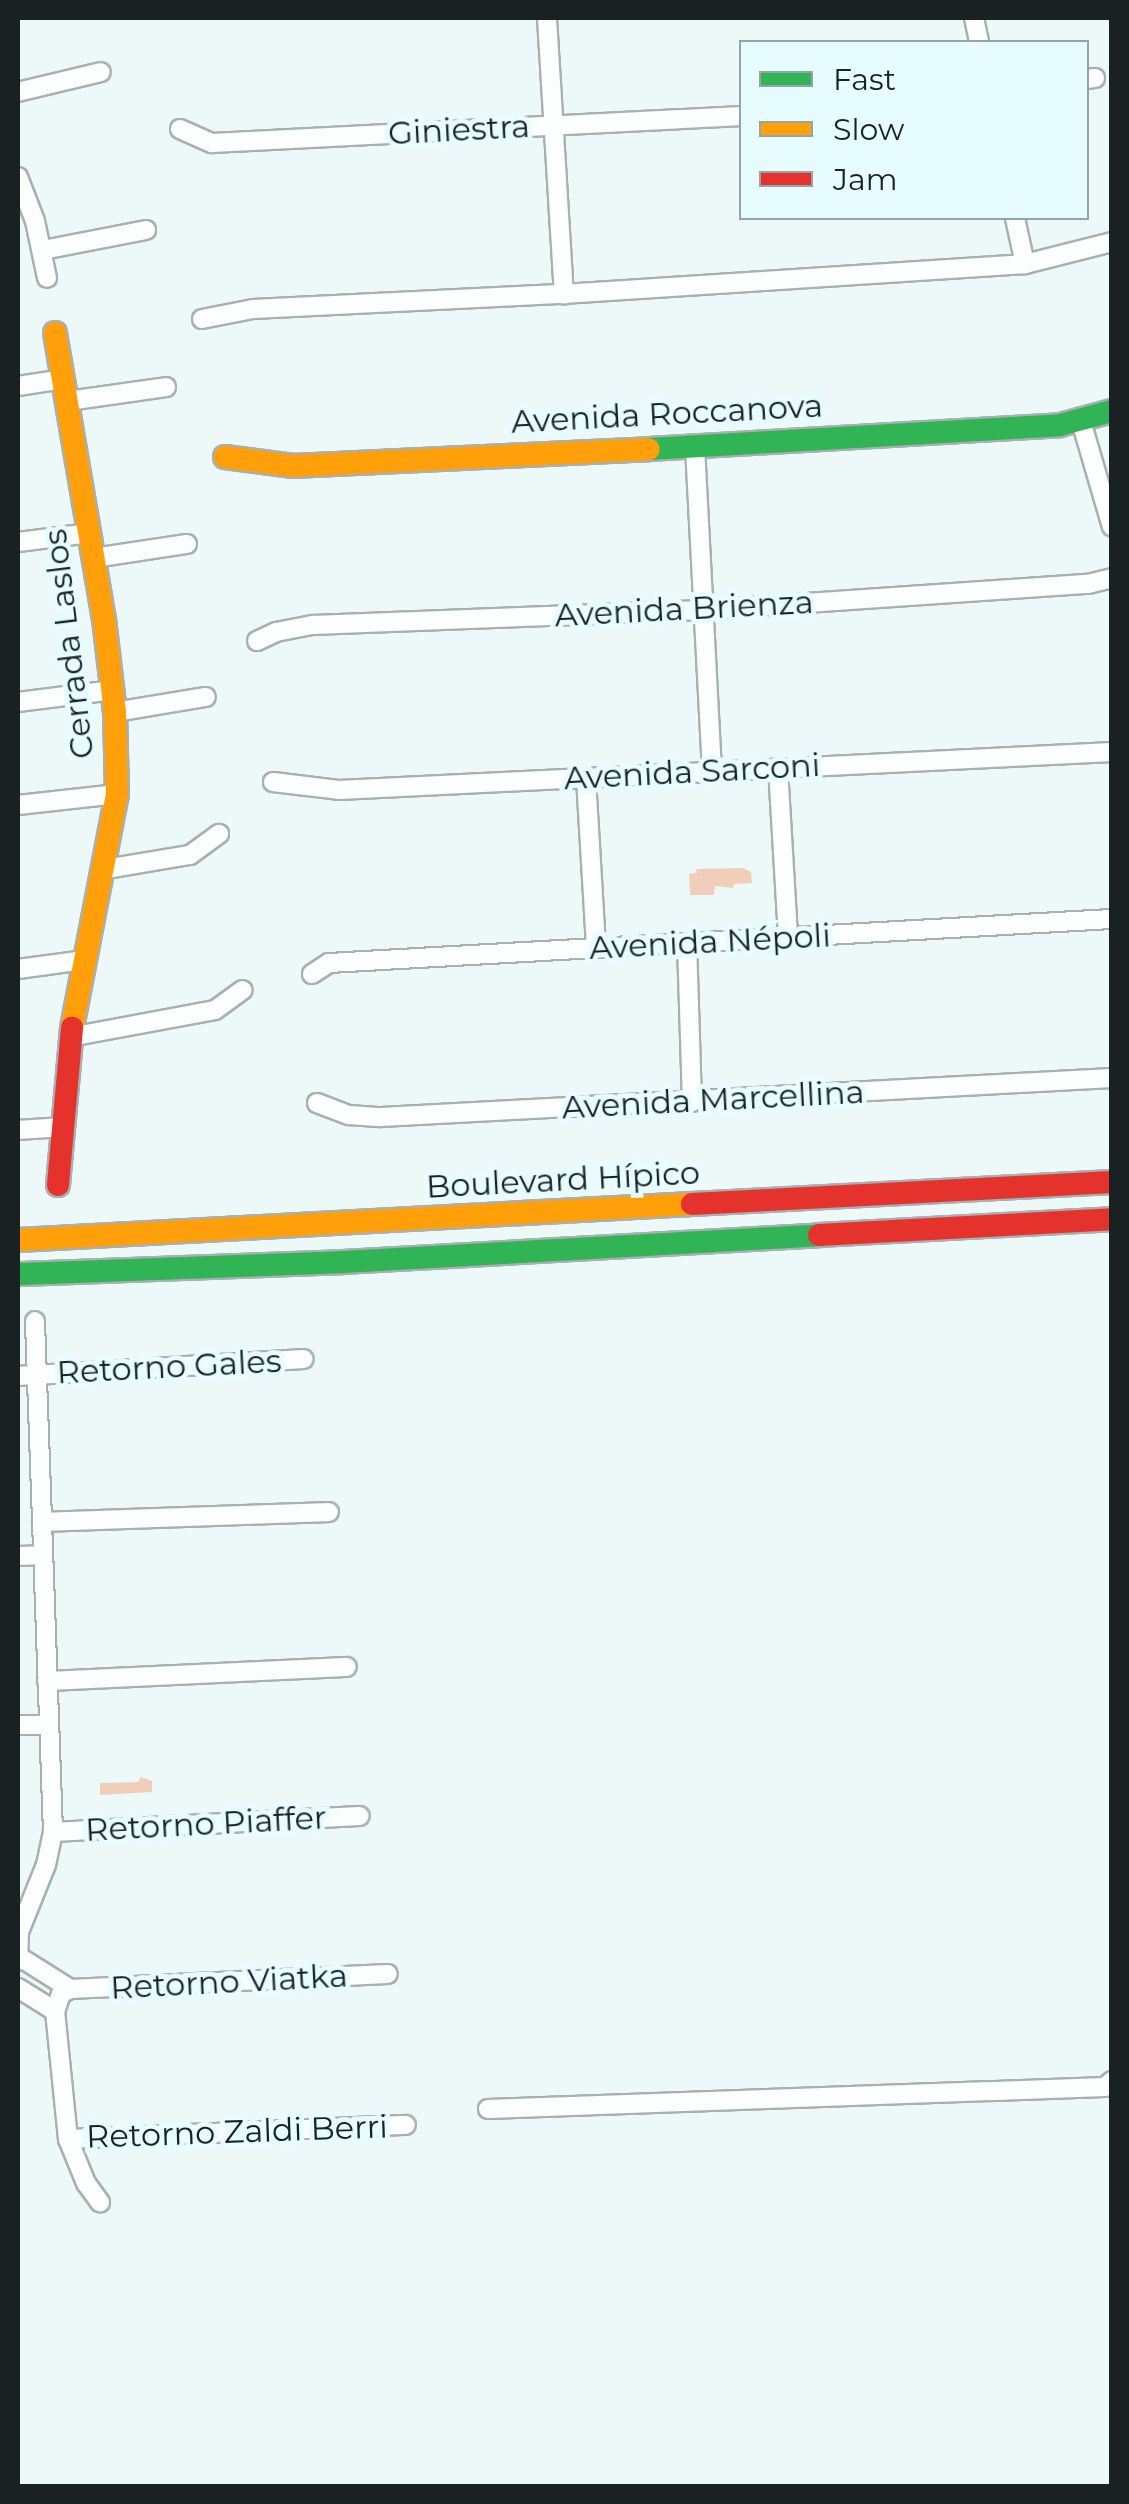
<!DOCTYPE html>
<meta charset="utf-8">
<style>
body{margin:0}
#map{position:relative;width:1129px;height:2504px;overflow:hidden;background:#edf8f9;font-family:Montserrat,sans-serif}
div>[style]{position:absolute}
.water>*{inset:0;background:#f1ceb9}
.roads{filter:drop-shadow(2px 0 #a8b0b1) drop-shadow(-2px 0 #a8b0b1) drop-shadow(0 2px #a8b0b1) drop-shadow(0 -2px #a8b0b1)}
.street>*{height:18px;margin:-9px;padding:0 9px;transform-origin:9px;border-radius:9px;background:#fcfefe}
.fast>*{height:22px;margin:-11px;padding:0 11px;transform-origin:11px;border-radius:11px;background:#30b455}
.slow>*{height:22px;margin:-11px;padding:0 11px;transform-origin:11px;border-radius:11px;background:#ff9f0a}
.jam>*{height:22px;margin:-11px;padding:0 11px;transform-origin:11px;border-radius:11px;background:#e5322d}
span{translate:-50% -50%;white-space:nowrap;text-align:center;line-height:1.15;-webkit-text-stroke:10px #e7fcff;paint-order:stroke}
.street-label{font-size:32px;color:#192122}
.frame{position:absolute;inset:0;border:20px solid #192122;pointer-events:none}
.legend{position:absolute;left:739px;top:40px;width:350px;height:180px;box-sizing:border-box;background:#e7fcff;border:2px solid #95a4a7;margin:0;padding:12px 18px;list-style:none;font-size:30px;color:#192122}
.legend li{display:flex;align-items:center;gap:20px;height:50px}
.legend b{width:50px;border:2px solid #95a4a7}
</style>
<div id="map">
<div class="water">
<i style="clip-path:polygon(743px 868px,751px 872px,752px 883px,734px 884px,733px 888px,715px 886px,714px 895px,690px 895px,689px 874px,697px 873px,696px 869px)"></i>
<i style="clip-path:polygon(141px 1777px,152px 1781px,152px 1792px,100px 1795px,100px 1783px,138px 1782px)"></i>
</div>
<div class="roads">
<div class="street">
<i style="left:547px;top:18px;width:277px;rotate:86.5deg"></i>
<i style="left:974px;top:18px;width:25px;rotate:78deg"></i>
<i style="left:1086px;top:79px;width:9px;rotate:-6deg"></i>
<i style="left:18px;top:92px;width:85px;rotate:-13.5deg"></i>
<i style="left:180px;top:129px;width:35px;rotate:24deg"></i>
<i style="left:212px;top:143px;width:531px;rotate:-2.92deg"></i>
<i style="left:18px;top:177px;width:47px;rotate:68.9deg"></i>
<i style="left:35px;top:221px;width:58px;rotate:78.1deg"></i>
<i style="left:43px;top:250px;width:105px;rotate:-11deg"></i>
<i style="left:1025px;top:264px;width:90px;rotate:-14.2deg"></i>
<i style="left:202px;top:319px;width:52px;rotate:-11.1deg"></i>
<i style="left:253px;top:309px;width:311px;rotate:-2.8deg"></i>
<i style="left:564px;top:294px;width:462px;rotate:-3.7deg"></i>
<i style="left:1025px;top:264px;width:47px;rotate:-102.3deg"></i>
<i style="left:18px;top:386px;width:47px;rotate:-8.7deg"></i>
<i style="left:68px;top:401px;width:99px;rotate:-8.1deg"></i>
<i style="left:1081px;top:421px;width:110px;rotate:73.7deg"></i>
<i style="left:695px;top:447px;width:325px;rotate:87deg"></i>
<i style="left:18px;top:542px;width:73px;rotate:-7.1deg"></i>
<i style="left:94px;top:558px;width:94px;rotate:-8.6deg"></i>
<i style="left:257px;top:641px;width:21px;rotate:-25deg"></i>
<i style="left:276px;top:632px;width:38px;rotate:-11deg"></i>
<i style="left:313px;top:625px;width:391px;rotate:-2.2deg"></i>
<i style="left:704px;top:610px;width:385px;rotate:-3.9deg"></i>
<i style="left:1088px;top:584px;width:25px;rotate:-14deg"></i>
<i style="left:18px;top:702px;width:96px;rotate:-7.2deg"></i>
<i style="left:115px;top:712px;width:92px;rotate:-9.4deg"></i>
<i style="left:778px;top:768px;width:170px;rotate:86.6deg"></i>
<i style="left:586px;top:778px;width:170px;rotate:86.6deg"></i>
<i style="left:273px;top:782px;width:66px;rotate:6.9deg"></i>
<i style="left:339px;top:790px;width:774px;rotate:-2.81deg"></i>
<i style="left:18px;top:805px;width:100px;rotate:-6.3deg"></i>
<i style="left:106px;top:869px;width:85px;rotate:-9.5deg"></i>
<i style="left:190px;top:855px;width:36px;rotate:-36deg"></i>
<i style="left:687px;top:943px;width:159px;rotate:88.2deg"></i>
<i style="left:18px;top:969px;width:68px;rotate:-7.7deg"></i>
<i style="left:312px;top:974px;width:20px;rotate:-33deg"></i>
<i style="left:329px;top:963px;width:784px;rotate:-3.22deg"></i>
<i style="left:70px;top:1037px;width:147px;rotate:-10.5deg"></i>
<i style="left:215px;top:1010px;width:34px;rotate:-36deg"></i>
<i style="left:317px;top:1103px;width:34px;rotate:21deg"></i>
<i style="left:349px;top:1115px;width:32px;rotate:4deg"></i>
<i style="left:381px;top:1117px;width:732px;rotate:-3.05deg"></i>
<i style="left:18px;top:1130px;width:45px;rotate:-3.8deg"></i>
<i style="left:18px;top:1376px;width:286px;rotate:-3.4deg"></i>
<i style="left:42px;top:1522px;width:287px;rotate:-2deg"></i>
<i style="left:18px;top:1556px;width:25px;rotate:-2deg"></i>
<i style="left:47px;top:1681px;width:300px;rotate:-2.7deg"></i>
<i style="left:18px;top:1725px;width:31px"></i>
<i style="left:53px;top:1832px;width:307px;rotate:-3deg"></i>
<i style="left:18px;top:1956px;width:62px;rotate:32.4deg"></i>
<i style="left:18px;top:1961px;width:29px;rotate:-88deg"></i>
<i style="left:19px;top:1932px;width:72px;rotate:-68.1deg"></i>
<i style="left:46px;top:1865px;width:34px;rotate:-78deg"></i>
<i style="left:53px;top:1832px;width:511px;rotate:-92.02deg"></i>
<i style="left:18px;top:1988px;width:44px;rotate:31.9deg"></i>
<i style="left:70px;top:1989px;width:318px;rotate:-2.7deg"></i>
<i style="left:70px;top:1989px;width:10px;rotate:151deg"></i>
<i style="left:61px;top:1994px;width:18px;rotate:109deg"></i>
<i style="left:55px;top:2011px;width:129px;rotate:84.2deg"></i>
<i style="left:68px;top:2139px;width:48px;rotate:67.8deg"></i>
<i style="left:86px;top:2183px;width:24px;rotate:54deg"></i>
<i style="left:488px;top:2109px;width:617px;rotate:-2.04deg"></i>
<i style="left:1105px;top:2087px;width:9px;rotate:-41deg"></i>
<i style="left:68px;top:2139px;width:338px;rotate:-2.4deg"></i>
</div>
<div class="fast">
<i style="left:649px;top:449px;width:412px;rotate:-3.3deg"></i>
<i style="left:1060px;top:425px;width:54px;rotate:-15.1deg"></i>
<i style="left:18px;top:1274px;width:325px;rotate:-2.1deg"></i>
<i style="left:343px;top:1262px;width:477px;rotate:-3.2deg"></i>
</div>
<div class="slow">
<i style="left:55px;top:333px;width:290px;rotate:80.3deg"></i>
<i style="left:104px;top:619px;width:94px;rotate:83.3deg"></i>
<i style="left:115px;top:712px;width:82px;rotate:88.6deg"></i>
<i style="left:117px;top:794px;width:238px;rotate:100.9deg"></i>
<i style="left:225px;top:457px;width:69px;rotate:7.5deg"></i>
<i style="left:293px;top:466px;width:356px;rotate:-2.7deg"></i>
<i style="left:18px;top:1240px;width:675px;rotate:-3.06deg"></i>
</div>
<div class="jam">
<i style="left:58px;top:1185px;width:158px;rotate:-84.9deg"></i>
<i style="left:692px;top:1204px;width:421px;rotate:-3deg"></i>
<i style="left:819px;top:1235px;width:293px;rotate:-3.1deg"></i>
</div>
</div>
<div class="street-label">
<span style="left:459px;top:130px;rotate:-3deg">Giniestra</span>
<span style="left:667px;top:414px;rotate:-3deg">Avenida Roccanova</span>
<span style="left:684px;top:609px;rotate:-3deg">Avenida Brienza</span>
<span style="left:69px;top:644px;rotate:-97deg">Cerrada Laslos</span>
<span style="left:692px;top:772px;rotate:-3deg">Avenida Sarconi</span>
<span style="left:710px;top:942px;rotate:-3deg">Avenida Népoli</span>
<span style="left:713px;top:1100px;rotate:-3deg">Avenida Marcellina</span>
<span style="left:563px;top:1180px;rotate:-3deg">Boulevard Hípico</span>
<span style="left:169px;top:1367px;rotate:-3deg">Retorno Gales</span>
<span style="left:206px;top:1824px;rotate:-3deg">Retorno Piaffer</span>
<span style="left:229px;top:1982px;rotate:-3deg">Retorno Viatka</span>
<span style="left:237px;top:2132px;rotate:-2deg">Retorno Zaldi Berri</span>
</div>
<div class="frame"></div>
<ul class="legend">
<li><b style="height:12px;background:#30b455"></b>Fast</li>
<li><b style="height:12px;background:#ff9f0a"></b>Slow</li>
<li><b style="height:12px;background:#e5322d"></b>Jam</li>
</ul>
</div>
